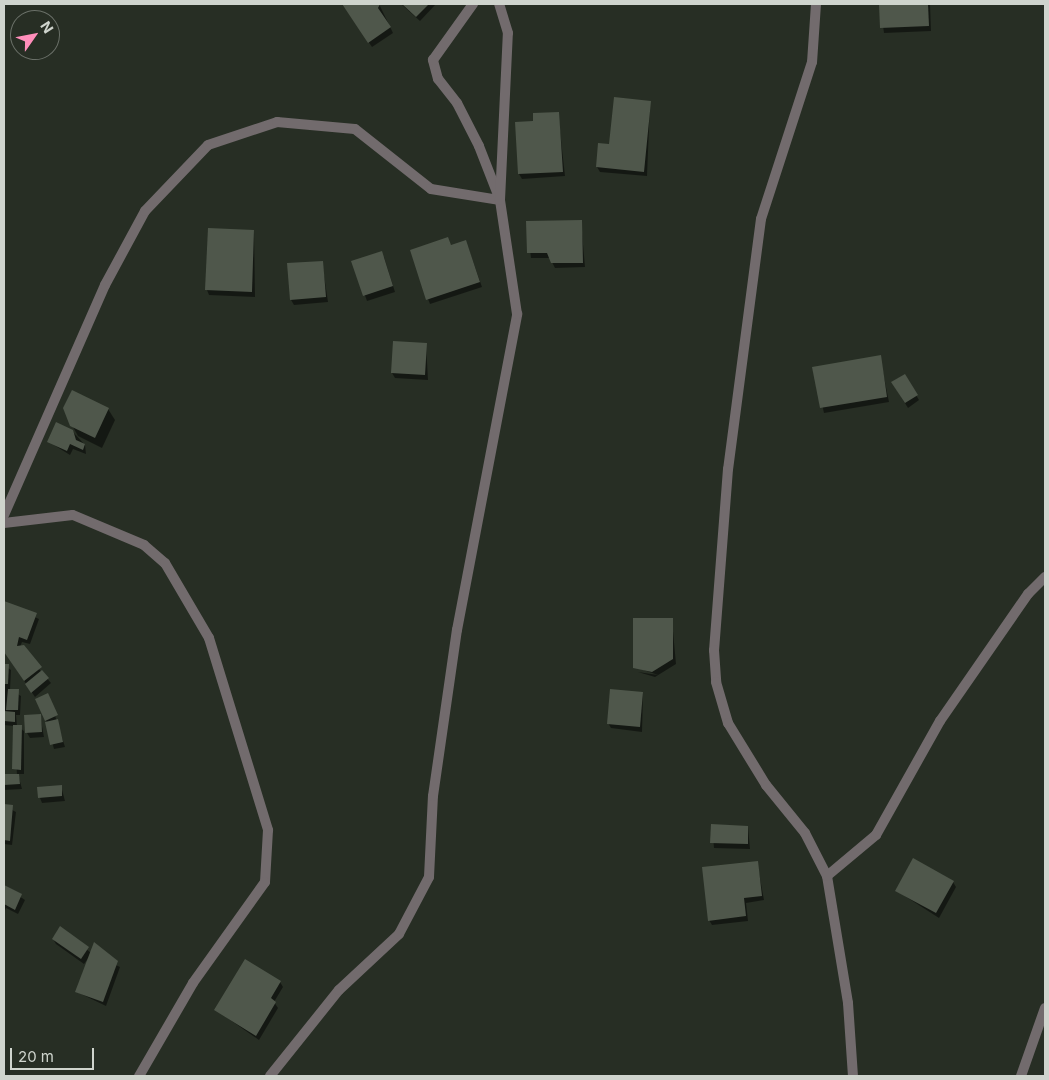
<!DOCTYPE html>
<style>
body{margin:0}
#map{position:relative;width:1049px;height:1080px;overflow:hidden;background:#272e24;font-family:Inter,sans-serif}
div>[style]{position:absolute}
.shadow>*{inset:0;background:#0007}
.building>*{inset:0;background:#4f574b}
.minor>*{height:10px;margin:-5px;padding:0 5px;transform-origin:5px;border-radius:5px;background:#726b6d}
span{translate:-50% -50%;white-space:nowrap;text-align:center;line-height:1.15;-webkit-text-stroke:4px #272e24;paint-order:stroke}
.frame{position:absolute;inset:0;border:5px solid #cfd4cd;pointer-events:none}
.north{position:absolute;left:10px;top:10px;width:50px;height:50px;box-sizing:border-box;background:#272e24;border:1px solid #6a7068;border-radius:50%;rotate:57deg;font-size:14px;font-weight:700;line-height:20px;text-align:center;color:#cfd4cd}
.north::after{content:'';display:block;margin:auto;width:18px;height:22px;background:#ff8eba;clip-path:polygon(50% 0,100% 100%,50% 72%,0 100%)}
.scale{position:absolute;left:10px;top:1048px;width:84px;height:22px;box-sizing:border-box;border:2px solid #cfd4cd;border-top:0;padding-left:6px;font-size:15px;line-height:18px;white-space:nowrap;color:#cfd4cd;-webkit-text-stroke:4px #272e24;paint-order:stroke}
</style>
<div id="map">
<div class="shadow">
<i style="clip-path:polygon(342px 4px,379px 4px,393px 33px,372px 47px)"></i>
<i style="clip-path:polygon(401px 4px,436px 4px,420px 21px)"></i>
<i style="clip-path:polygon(880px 4px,930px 4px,931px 31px,884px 33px)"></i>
<i style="clip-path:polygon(650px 102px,647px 176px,600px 172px,597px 167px,611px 145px)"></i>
<i style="clip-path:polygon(558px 113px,565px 176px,522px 179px,519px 174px,534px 123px)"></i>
<i style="clip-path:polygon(581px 221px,585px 267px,555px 268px,550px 258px,531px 258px,527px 222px)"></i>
<i style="clip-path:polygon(254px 231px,255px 297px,209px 295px,207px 290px)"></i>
<i style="clip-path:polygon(448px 239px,451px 246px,468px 247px,482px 287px,430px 304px,428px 299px)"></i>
<i style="clip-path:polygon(384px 257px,395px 292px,367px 301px,353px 262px)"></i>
<i style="clip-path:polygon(322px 262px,328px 302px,294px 305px,291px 300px)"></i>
<i style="clip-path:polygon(426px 344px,428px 380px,395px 378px,392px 373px)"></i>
<i style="clip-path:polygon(880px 357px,889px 402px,824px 413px,814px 368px)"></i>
<i style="clip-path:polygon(904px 375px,919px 400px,908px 408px,892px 382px)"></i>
<i style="clip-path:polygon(108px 409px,115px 420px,102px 448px,78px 436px,72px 425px)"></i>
<i style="clip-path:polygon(72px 431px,85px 445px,86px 454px,73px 449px,70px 455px,49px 442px)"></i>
<i style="clip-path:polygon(4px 603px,39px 619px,30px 644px,22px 642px,20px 647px,51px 683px,35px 697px,4px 651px)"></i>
<i style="clip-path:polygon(672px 620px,676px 664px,655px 677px,638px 672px,658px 675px,635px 667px)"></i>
<i style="clip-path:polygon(4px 665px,11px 670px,10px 690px,21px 696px,20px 715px,16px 715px,17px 726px,24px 731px,24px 774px,18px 774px,22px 789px,4px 790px,4px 776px,17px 775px,14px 726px,4px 725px)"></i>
<i style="clip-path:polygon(643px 693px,642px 732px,611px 728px,608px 723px)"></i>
<i style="clip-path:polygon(50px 700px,65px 747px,54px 749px,46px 720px)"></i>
<i style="clip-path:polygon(40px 715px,44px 737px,30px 738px,27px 733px)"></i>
<i style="clip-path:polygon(61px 786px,65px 801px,42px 803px,40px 798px)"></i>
<i style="clip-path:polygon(4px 806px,16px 812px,12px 845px,4px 844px)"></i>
<i style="clip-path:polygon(712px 826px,748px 827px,750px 849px,714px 848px)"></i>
<i style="clip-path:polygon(757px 862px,764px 900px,746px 903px,748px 921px,712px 925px,709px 920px)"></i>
<i style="clip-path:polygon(953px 882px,956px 887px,939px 918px,897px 891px)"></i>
<i style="clip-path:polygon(4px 886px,25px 900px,18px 914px,6px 908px,4px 913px)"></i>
<i style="clip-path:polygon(61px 928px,91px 953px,120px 967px,106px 1006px,77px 992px,89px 957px,84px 964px,56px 944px,53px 939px)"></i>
<i style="clip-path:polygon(280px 982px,283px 987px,274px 1002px,278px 1008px,259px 1040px,216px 1010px)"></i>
</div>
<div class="building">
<i style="clip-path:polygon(342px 4px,380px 4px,378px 8px,391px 27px,368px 43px)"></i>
<i style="clip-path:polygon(402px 4px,429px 4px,416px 17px)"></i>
<i style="clip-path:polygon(879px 4px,928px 4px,929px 26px,880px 28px)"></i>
<i style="clip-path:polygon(614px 97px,651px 101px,644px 172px,596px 167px,598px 143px,609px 144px)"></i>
<i style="clip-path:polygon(559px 112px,563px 172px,518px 174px,515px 122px,533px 121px,533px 113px)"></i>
<i style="clip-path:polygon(582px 220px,583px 263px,551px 263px,547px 253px,527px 253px,526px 221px)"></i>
<i style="clip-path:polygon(208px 228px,254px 230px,252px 292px,205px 290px)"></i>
<i style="clip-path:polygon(448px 237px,451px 245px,466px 240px,480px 282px,426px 300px,410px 250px)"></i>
<i style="clip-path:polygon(382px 251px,393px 286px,363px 296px,351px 261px)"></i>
<i style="clip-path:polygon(323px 261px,326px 297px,290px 300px,287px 263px)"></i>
<i style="clip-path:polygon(393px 341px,427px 343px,425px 375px,391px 373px)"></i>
<i style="clip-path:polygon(881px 355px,887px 397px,820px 408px,812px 367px)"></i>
<i style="clip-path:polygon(905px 374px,918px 395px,905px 403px,891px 382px)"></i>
<i style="clip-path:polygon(72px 390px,109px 408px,95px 438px,70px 426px,63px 408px)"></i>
<i style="clip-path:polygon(56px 422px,73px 430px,76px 440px,85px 444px,83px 450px,70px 444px,67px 451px,47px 442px)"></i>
<i style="clip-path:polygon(4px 601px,37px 613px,27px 640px,19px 637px,17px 646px,24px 645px,42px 667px,24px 681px,4px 652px)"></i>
<i style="clip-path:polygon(633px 618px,673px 618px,673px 659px,652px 672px,633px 668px)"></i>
<i style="clip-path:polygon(4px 664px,9px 664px,8px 684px,4px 684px)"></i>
<i style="clip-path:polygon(42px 670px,49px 678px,31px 693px,25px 684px)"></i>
<i style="clip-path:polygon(8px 689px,19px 689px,18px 710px,6px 710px)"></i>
<i style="clip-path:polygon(610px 689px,643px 692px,640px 727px,607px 724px)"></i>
<i style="clip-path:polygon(48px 693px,58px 715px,45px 721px,35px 699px)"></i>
<i style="clip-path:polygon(4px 711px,15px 712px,15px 722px,4px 721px)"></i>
<i style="clip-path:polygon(41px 714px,42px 732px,25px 733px,24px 715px)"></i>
<i style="clip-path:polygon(58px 719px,63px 742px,50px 745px,45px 722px)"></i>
<i style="clip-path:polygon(13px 725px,22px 725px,21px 770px,12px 769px)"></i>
<i style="clip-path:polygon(4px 774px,19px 774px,20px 784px,4px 785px)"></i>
<i style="clip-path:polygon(62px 785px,62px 796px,38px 798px,37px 787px)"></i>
<i style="clip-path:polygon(4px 804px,13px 805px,10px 841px,4px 840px)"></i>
<i style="clip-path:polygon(711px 824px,748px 826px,748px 844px,710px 843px)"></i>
<i style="clip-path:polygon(913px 858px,954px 881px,936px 913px,895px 891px)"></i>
<i style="clip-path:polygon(758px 861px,762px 896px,744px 898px,746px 916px,708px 921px,702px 867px)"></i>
<i style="clip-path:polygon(4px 885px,22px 894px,15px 910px,4px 904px)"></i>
<i style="clip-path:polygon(60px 926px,89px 947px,81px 959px,52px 939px)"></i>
<i style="clip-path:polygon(94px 942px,118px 961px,103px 1002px,75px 992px)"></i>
<i style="clip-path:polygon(245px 959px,281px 981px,271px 998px,276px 1002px,256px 1036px,214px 1010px)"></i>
</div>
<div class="minor">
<i style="left:816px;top:4px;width:58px;rotate:93.9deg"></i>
<i style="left:812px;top:62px;width:165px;rotate:108deg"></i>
<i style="left:761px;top:219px;width:252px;rotate:97.5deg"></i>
<i style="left:728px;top:469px;width:182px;rotate:94.4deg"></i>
<i style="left:714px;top:650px;width:32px;rotate:86deg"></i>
<i style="left:716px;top:682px;width:43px;rotate:73.7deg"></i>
<i style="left:728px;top:723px;width:73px;rotate:58.5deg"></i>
<i style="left:766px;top:785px;width:62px;rotate:50.9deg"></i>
<i style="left:805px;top:833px;width:48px;rotate:62.9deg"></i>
<i style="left:827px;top:876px;width:129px;rotate:80.6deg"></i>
<i style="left:848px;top:1003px;width:73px;rotate:86.1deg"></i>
<i style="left:4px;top:515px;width:251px;rotate:-66.3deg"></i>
<i style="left:105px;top:285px;width:84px;rotate:-61.6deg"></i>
<i style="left:145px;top:211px;width:91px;rotate:-46.3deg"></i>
<i style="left:208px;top:145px;width:73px;rotate:-18.4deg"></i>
<i style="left:277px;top:122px;width:78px;rotate:5.1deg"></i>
<i style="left:355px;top:129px;width:97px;rotate:38.3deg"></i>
<i style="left:431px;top:189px;width:70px;rotate:9.1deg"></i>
<i style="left:500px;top:200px;width:58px;rotate:-111.3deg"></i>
<i style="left:479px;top:146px;width:48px;rotate:-117.1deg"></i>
<i style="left:457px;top:103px;width:31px;rotate:-128deg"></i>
<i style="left:438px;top:79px;width:20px;rotate:-105deg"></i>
<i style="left:433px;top:60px;width:69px;rotate:-54.5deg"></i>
<i style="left:4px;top:523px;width:69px;rotate:-6.6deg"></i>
<i style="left:73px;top:515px;width:77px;rotate:22.9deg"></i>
<i style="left:144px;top:545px;width:28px;rotate:41deg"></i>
<i style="left:165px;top:563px;width:87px;rotate:59.6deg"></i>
<i style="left:209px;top:638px;width:201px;rotate:72.9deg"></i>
<i style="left:268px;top:830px;width:52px;rotate:93.3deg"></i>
<i style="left:265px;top:882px;width:124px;rotate:125.5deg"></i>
<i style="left:193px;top:983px;width:108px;rotate:120.1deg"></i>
<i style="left:827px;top:876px;width:64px;rotate:-39.9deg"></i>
<i style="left:876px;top:835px;width:131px;rotate:-60.7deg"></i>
<i style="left:940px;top:721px;width:155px;rotate:-55.3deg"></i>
<i style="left:1028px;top:594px;width:24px;rotate:-45deg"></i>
<i style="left:270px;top:1076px;width:110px;rotate:-51.3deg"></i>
<i style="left:339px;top:990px;width:82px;rotate:-43deg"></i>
<i style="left:399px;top:934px;width:64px;rotate:-62.2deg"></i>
<i style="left:429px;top:877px;width:81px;rotate:-87.2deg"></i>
<i style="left:433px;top:796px;width:168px;rotate:-81.8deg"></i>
<i style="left:457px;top:630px;width:322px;rotate:-79.2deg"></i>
<i style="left:517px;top:314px;width:115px;rotate:-98.5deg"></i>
<i style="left:500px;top:200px;width:167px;rotate:-87.3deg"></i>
<i style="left:508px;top:33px;width:30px;rotate:-107deg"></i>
<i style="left:1021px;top:1076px;width:72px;rotate:-70.6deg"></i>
</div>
<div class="frame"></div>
<div class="north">N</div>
<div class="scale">20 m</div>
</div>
